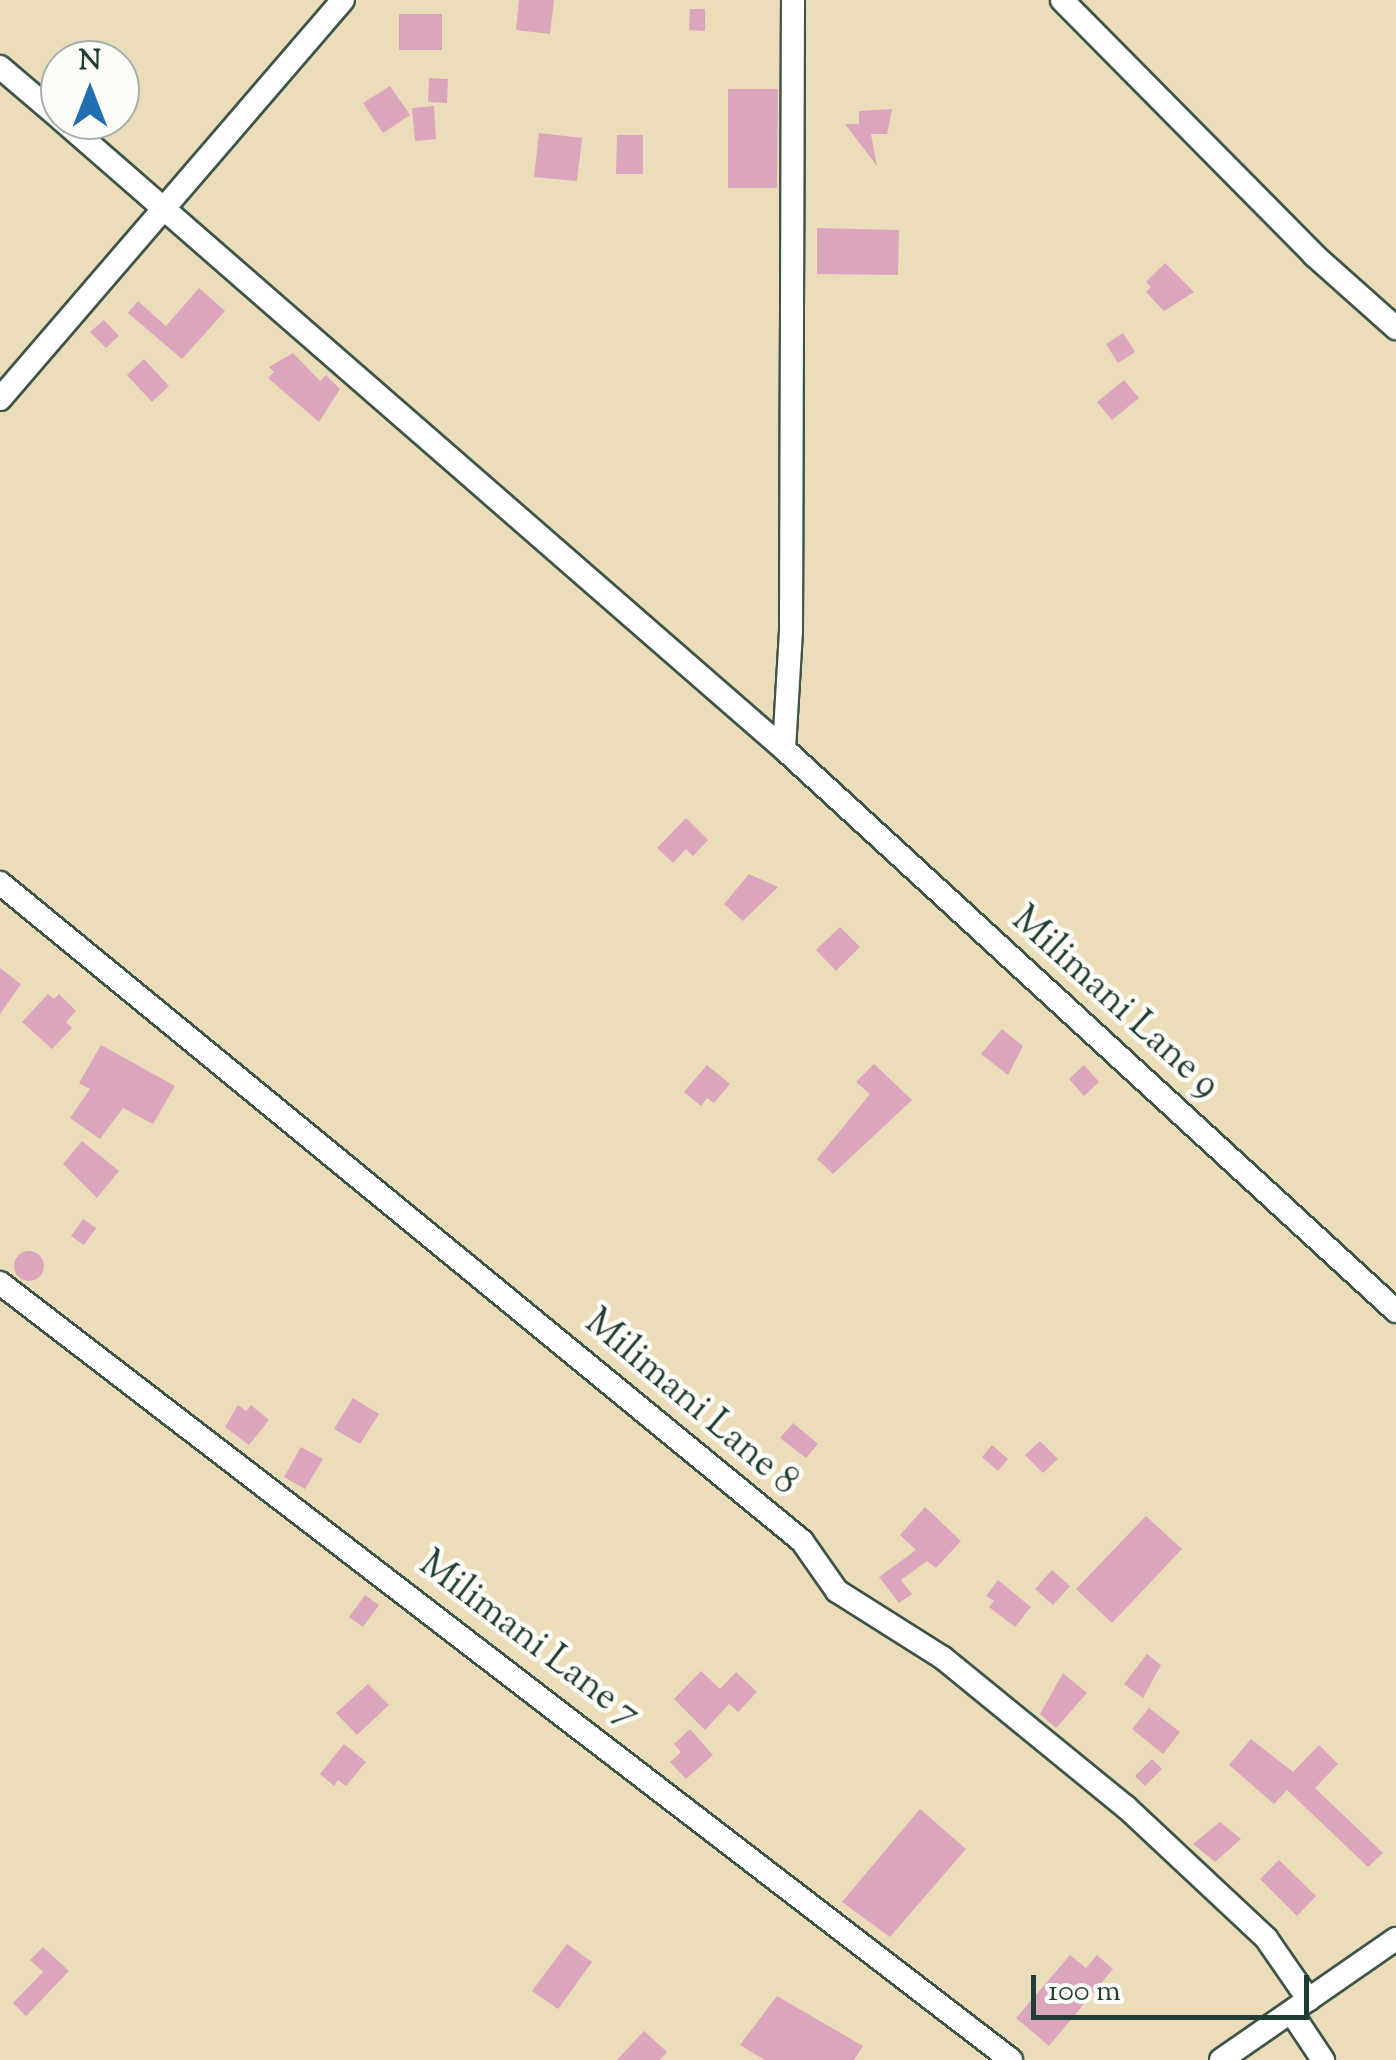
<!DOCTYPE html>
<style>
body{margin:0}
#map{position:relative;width:1396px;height:2060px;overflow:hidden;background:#ecddba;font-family:"Sorts Mill Goudy",serif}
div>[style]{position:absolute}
.building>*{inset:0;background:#dba5bd}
.round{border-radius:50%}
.roads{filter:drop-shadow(2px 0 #3e5548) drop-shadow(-2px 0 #3e5548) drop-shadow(0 2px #3e5548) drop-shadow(0 -2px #3e5548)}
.street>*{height:22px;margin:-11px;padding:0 11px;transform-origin:11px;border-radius:11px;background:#fff}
span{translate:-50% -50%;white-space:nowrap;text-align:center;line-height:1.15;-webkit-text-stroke:9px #fdfcf7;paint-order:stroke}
.street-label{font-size:38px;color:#1f3d34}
.north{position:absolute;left:40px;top:40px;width:100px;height:100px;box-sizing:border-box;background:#fdfcf7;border:2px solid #a4b0a9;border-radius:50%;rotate:0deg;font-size:28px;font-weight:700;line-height:40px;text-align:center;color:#1f3d34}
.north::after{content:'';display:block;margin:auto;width:35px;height:45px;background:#1f6fb2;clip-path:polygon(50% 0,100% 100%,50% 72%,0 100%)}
.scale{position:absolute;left:1031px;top:1975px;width:278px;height:45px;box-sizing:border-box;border:5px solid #1f3d34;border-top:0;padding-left:12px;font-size:30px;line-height:35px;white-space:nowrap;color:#1f3d34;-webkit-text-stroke:8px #fdfcf7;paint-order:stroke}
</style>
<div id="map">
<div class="building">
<i style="clip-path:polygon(519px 0,554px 0,550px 34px,516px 30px)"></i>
<i style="clip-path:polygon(690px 9px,705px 9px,705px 31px,689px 30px)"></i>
<i style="clip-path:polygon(399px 14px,442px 14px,442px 50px,399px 50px)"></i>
<i style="clip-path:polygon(429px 78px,448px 79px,447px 103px,428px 102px)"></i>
<i style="clip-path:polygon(390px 86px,410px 115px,383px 133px,363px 103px)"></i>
<i style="clip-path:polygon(728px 89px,778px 89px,777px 188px,728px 188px)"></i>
<i style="clip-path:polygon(434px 106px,436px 139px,415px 141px,412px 108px)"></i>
<i style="clip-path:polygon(892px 109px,887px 134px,871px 134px,877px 166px,845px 124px,859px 124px,859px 111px)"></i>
<i style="clip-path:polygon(539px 133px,582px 138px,577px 181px,534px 177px)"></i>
<i style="clip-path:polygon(617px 135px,643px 135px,643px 174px,616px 174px)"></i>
<i style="clip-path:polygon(817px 228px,899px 230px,898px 275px,817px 274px)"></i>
<i style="clip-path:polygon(1165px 263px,1194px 292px,1164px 311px,1146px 292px,1151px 287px,1146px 282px)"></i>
<i style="clip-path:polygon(199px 288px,225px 311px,182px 359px,128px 313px,138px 301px,166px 326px)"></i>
<i style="clip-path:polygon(104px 320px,119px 336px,106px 348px,90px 332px)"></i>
<i style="clip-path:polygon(1123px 333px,1135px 352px,1118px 363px,1106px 344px)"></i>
<i style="clip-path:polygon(293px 353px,320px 381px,326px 375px,340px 389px,319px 422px,268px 378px,274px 372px,269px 367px)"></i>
<i style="clip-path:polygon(144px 359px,169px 386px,152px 402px,127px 375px)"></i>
<i style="clip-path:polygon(1124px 380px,1139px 398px,1112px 420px,1097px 402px)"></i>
<i style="clip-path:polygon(686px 818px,708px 840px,693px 856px,686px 849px,673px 863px,657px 848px)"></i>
<i style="clip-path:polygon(749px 874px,778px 887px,743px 921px,724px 904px)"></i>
<i style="clip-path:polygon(840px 927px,860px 947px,836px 971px,816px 950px)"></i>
<i style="clip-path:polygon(0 968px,21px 984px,0 1014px)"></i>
<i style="clip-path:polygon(48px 994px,54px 999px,59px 994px,76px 1011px,66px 1022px,72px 1028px,52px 1049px,22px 1022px)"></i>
<i style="clip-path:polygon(1002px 1029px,1023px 1046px,1008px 1075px,981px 1054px)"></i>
<i style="clip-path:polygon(101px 1045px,175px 1086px,153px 1124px,123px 1108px,100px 1139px,70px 1118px,90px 1089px,79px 1083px)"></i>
<i style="clip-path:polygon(874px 1064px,912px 1100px,833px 1174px,817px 1159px,870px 1094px,856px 1082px)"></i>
<i style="clip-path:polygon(707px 1065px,730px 1084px,714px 1103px,707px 1098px,701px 1106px,684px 1092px)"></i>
<i style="clip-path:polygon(1084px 1065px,1099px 1082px,1084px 1096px,1069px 1079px)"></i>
<i style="clip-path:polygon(82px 1141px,119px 1171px,97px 1198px,63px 1164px)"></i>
<i style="clip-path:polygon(83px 1219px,96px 1228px,84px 1245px,71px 1236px)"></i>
<i class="round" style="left:14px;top:1251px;width:30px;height:30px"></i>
<i style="clip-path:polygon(353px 1398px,379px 1414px,360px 1444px,334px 1429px)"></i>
<i style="clip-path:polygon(238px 1405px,246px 1411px,251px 1405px,269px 1420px,249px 1445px,225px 1427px)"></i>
<i style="clip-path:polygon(793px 1423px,818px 1444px,806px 1458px,780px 1438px)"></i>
<i style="clip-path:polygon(1040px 1441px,1058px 1459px,1043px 1473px,1025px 1455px)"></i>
<i style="clip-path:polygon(992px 1445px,1008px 1459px,998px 1471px,982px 1457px)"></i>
<i style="clip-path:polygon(301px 1447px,323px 1459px,305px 1489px,284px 1477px)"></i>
<i style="clip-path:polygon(925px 1507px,961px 1541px,936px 1568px,927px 1561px,901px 1580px,912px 1594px,899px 1603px,879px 1577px,916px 1550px,900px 1535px)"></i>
<i style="clip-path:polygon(1146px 1516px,1182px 1549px,1112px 1623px,1076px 1589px)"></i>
<i style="clip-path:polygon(1052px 1570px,1070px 1586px,1053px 1605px,1035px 1589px)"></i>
<i style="clip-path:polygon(998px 1580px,1031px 1607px,1015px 1627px,989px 1607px,994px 1601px,986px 1596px)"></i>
<i style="clip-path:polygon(365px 1595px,379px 1605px,363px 1627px,349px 1617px)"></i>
<i style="clip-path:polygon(1147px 1654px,1161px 1665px,1143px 1698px,1124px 1684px)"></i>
<i style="clip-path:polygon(701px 1671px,720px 1689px,736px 1672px,757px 1692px,738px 1712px,729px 1704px,705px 1730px,674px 1699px)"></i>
<i style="clip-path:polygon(1063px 1673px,1087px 1693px,1056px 1728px,1040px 1714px)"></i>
<i style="clip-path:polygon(368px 1684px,389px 1705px,357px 1735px,336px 1713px)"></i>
<i style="clip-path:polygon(1149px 1708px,1180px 1732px,1163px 1754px,1132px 1729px)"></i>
<i style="clip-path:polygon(690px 1729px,713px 1755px,686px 1779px,670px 1762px,681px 1752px,674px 1744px)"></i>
<i style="clip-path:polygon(1251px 1739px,1293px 1772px,1319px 1745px,1338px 1764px,1315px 1788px,1383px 1853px,1368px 1867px,1287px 1790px,1274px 1804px,1229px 1765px)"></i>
<i style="clip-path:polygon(344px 1744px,366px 1762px,346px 1786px,338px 1780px,334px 1786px,320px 1774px)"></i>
<i style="clip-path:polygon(1152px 1759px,1162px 1769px,1145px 1786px,1135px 1776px)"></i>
<i style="clip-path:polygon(920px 1809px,966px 1849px,890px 1937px,842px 1902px)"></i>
<i style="clip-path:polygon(1220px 1822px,1241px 1839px,1215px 1862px,1193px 1844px)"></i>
<i style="clip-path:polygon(1279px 1860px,1316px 1896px,1297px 1916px,1260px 1879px)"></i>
<i style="clip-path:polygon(567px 1944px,592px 1962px,558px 2009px,532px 1991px)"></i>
<i style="clip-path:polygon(43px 1947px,69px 1971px,26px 2016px,13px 2003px,43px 1972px,30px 1960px)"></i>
<i style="clip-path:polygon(1070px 1955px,1086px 1968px,1097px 1955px,1113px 1969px,1049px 2046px,1016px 2018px)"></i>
<i style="clip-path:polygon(777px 1996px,863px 2046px,854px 2060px,765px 2060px,740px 2045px)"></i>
<i style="clip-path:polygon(644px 2031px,667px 2052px,660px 2060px,617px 2060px)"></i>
</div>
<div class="roads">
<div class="street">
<i style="left:1062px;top:0;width:359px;rotate:45.3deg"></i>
<i style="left:1314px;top:255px;width:110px;rotate:41.7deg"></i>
<i style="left:0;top:67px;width:79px;rotate:40.4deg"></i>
<i style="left:62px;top:120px;width:958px;rotate:41.06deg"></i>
<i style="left:784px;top:749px;width:831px;rotate:42.56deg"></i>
<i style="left:0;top:399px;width:526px;rotate:-49.32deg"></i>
<i style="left:784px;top:749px;width:119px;rotate:-86.6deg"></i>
<i style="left:791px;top:630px;width:630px;rotate:-89.82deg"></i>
<i style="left:0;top:883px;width:1037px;rotate:39.37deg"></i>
<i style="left:802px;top:1541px;width:61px;rotate:55deg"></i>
<i style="left:837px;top:1591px;width:125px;rotate:32.3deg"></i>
<i style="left:943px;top:1658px;width:236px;rotate:39.2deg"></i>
<i style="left:1126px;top:1807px;width:192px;rotate:43.1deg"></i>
<i style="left:1266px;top:1938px;width:75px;rotate:55.3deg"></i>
<i style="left:0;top:1283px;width:1275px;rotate:37.54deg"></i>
<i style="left:1291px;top:2012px;width:58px;rotate:56.3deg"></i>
<i style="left:1221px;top:2060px;width:213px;rotate:-34.7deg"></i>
</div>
</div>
<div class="street-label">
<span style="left:1114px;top:1004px;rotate:42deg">Milimani Lane 9</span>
<span style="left:690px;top:1404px;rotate:40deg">Milimani Lane 8</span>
<span style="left:528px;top:1641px;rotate:37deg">Milimani Lane 7</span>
</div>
<div class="north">N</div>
<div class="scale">100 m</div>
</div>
